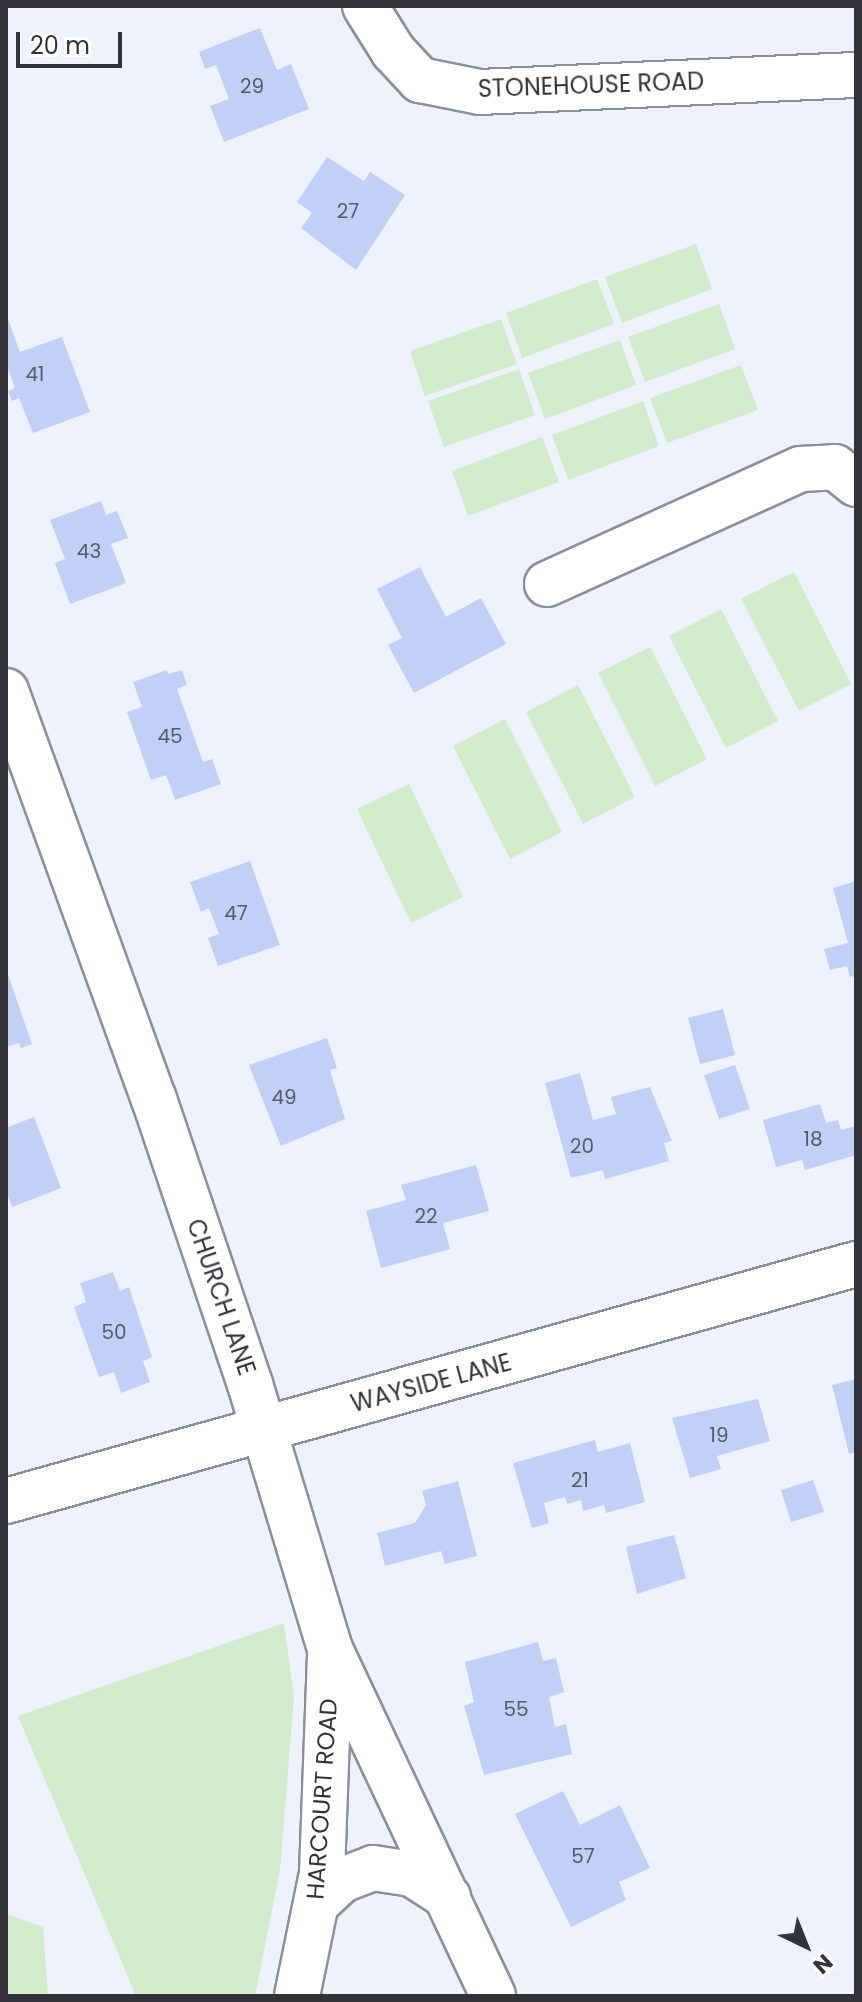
<!DOCTYPE html>
<style>
body{margin:0}
#map{position:relative;width:862px;height:2002px;overflow:hidden;background:#edf2fd;font-family:Poppins,sans-serif}
div>[style]{position:absolute}
.green>*{inset:0;background:#d1eccb}
.building>*{inset:0;background:#c0d0f6}
.roads{filter:drop-shadow(2px 0 #8a8f9c) drop-shadow(-2px 0 #8a8f9c) drop-shadow(0 2px #8a8f9c) drop-shadow(0 -2px #8a8f9c)}
.minor>*{height:44px;margin:-22px;padding:0 22px;transform-origin:22px;border-radius:22px;background:#fff}
span{translate:-50% -50%;white-space:nowrap;text-align:center;line-height:1.15;-webkit-text-stroke:6px #fff;paint-order:stroke}
.number-label{font-size:20px;color:#555a68}
.number-label span{-webkit-text-stroke-width:0}
.street-label{font-size:24px;color:#313339}
.frame{position:absolute;inset:0;border:8px solid #313339;pointer-events:none}
.north{position:absolute;left:766px;top:1906px;width:80px;height:80px;-webkit-text-stroke:6px #fff;paint-order:stroke;rotate:137deg;font-size:22px;font-weight:700;line-height:32px;text-align:center;color:#313339}
.north::after{content:'';display:block;margin:auto;width:28px;height:36px;background:#313339;clip-path:polygon(50% 0,100% 100%,50% 72%,0 100%)}
.scale{position:absolute;left:16px;top:32px;width:106px;height:36px;box-sizing:border-box;border:4px solid #313339;border-top:0;padding-left:10px;font-size:24px;line-height:28px;white-space:nowrap;color:#313339;-webkit-text-stroke:6px #fff;paint-order:stroke}
</style>
<div id="map">
<div class="green">
<i style="clip-path:polygon(696px 244px,712px 289px,622px 323px,605px 277px)"></i>
<i style="clip-path:polygon(597px 279px,614px 324px,522px 358px,506px 313px)"></i>
<i style="clip-path:polygon(719px 304px,735px 349px,645px 382px,628px 337px)"></i>
<i style="clip-path:polygon(501px 319px,517px 364px,425px 396px,410px 351px)"></i>
<i style="clip-path:polygon(620px 340px,636px 385px,545px 419px,528px 373px)"></i>
<i style="clip-path:polygon(741px 365px,758px 410px,667px 443px,650px 398px)"></i>
<i style="clip-path:polygon(519px 369px,535px 415px,444px 447px,428px 401px)"></i>
<i style="clip-path:polygon(643px 401px,659px 446px,568px 480px,552px 435px)"></i>
<i style="clip-path:polygon(542px 437px,559px 482px,468px 516px,452px 471px)"></i>
<i style="clip-path:polygon(794px 572px,851px 684px,799px 711px,741px 599px)"></i>
<i style="clip-path:polygon(721px 609px,778px 721px,726px 748px,669px 636px)"></i>
<i style="clip-path:polygon(650px 647px,707px 759px,655px 786px,598px 673px)"></i>
<i style="clip-path:polygon(578px 685px,635px 797px,583px 824px,526px 712px)"></i>
<i style="clip-path:polygon(505px 719px,562px 832px,510px 859px,453px 746px)"></i>
<i style="clip-path:polygon(409px 784px,463px 897px,411px 923px,357px 809px)"></i>
<i style="clip-path:polygon(284px 1623px,294px 1697px,280px 1870px,255px 1996px,136px 1996px,18px 1716px)"></i>
<i style="clip-path:polygon(6px 1914px,43px 1927px,48px 1996px,6px 1996px)"></i>
</div>
<div class="building">
<i style="clip-path:polygon(260px 28px,277px 70px,291px 64px,309px 109px,224px 142px,210px 106px,229px 99px,216px 65px,205px 69px,199px 52px)"></i>
<i style="clip-path:polygon(327px 157px,364px 181px,370px 172px,405px 195px,356px 270px,301px 228px,312px 213px,297px 202px)"></i>
<i style="clip-path:polygon(6px 314px,20px 352px,62px 337px,90px 412px,33px 433px,19px 398px,12px 401px,8px 391px,15px 388px,6px 363px)"></i>
<i style="clip-path:polygon(101px 501px,106px 515px,117px 511px,128px 538px,111px 544px,126px 583px,70px 604px,55px 563px,65px 559px,50px 520px)"></i>
<i style="clip-path:polygon(420px 567px,446px 617px,481px 598px,506px 644px,414px 693px,388px 645px,402px 638px,377px 589px)"></i>
<i style="clip-path:polygon(167px 670px,168px 674px,182px 670px,187px 685px,177px 689px,203px 762px,212px 759px,221px 784px,175px 800px,166px 775px,151px 780px,127px 712px,142px 707px,133px 682px)"></i>
<i style="clip-path:polygon(250px 861px,280px 945px,218px 966px,208px 938px,219px 934px,209px 908px,201px 912px,190px 882px)"></i>
<i style="clip-path:polygon(856px 881px,856px 975px,850px 977px,847px 966px,830px 970px,824px 949px,848px 943px,833px 888px)"></i>
<i style="clip-path:polygon(6px 969px,32px 1044px,21px 1048px,19px 1043px,6px 1047px)"></i>
<i style="clip-path:polygon(723px 1009px,735px 1055px,700px 1064px,688px 1018px)"></i>
<i style="clip-path:polygon(327px 1038px,337px 1068px,330px 1070px,345px 1119px,281px 1146px,249px 1065px)"></i>
<i style="clip-path:polygon(735px 1065px,750px 1109px,719px 1119px,704px 1075px)"></i>
<i style="clip-path:polygon(580px 1073px,593px 1120px,616px 1114px,611px 1097px,650px 1087px,672px 1141px,664px 1143px,669px 1161px,605px 1179px,603px 1170px,571px 1178px,545px 1083px)"></i>
<i style="clip-path:polygon(820px 1104px,826px 1123px,838px 1120px,841px 1130px,856px 1126px,856px 1155px,805px 1170px,802px 1160px,776px 1167px,763px 1120px)"></i>
<i style="clip-path:polygon(34px 1117px,61px 1188px,12px 1207px,6px 1190px,6px 1128px)"></i>
<i style="clip-path:polygon(476px 1165px,489px 1211px,443px 1223px,450px 1249px,381px 1268px,366px 1211px,406px 1200px,401px 1185px)"></i>
<i style="clip-path:polygon(113px 1272px,120px 1291px,129px 1287px,152px 1357px,143px 1361px,150px 1382px,121px 1393px,114px 1372px,99px 1377px,74px 1307px,86px 1302px,80px 1283px)"></i>
<i style="clip-path:polygon(856px 1379px,856px 1452px,849px 1454px,832px 1385px)"></i>
<i style="clip-path:polygon(758px 1399px,770px 1441px,717px 1456px,721px 1469px,690px 1478px,672px 1418px)"></i>
<i style="clip-path:polygon(595px 1440px,598px 1452px,630px 1443px,645px 1502px,606px 1513px,604px 1505px,583px 1511px,581px 1500px,567px 1504px,565px 1497px,544px 1503px,549px 1523px,532px 1528px,513px 1463px)"></i>
<i style="clip-path:polygon(813px 1480px,824px 1512px,791px 1522px,781px 1490px)"></i>
<i style="clip-path:polygon(458px 1481px,477px 1556px,445px 1564px,441px 1551px,385px 1566px,377px 1533px,415px 1523px,426px 1505px,422px 1491px)"></i>
<i style="clip-path:polygon(674px 1535px,686px 1578px,637px 1594px,626px 1547px)"></i>
<i style="clip-path:polygon(538px 1642px,543px 1661px,556px 1658px,564px 1692px,549px 1697px,555px 1727px,566px 1724px,572px 1754px,484px 1775px,464px 1706px,474px 1702px,465px 1662px)"></i>
<i style="clip-path:polygon(563px 1791px,580px 1825px,620px 1805px,650px 1868px,619px 1882px,626px 1900px,571px 1927px,515px 1814px)"></i>
</div>
<div class="roads">
<div class="minor">
<i style="left:365px;top:6px;width:53px;rotate:58.1deg"></i>
<i style="left:393px;top:51px;width:40px;rotate:47deg"></i>
<i style="left:420px;top:80px;width:61px;rotate:11.3deg"></i>
<i style="left:480px;top:92px;width:376px;rotate:-2.6deg"></i>
<i style="left:547px;top:584px;width:278px;rotate:-24.4deg"></i>
<i style="left:800px;top:469px;width:35px;rotate:-3deg"></i>
<i style="left:835px;top:467px;width:27px;rotate:39deg"></i>
<i style="left:6px;top:691px;width:434px;rotate:70.1deg"></i>
<i style="left:154px;top:1099px;width:301px;rotate:71.4deg"></i>
<i style="left:250px;top:1384px;width:277px;rotate:73.2deg"></i>
<i style="left:330px;top:1649px;width:383px;rotate:64.8deg"></i>
<i style="left:6px;top:1501px;width:882px;rotate:-15.58deg"></i>
<i style="left:316px;top:1904px;width:35px;rotate:-43deg"></i>
<i style="left:342px;top:1880px;width:33px;rotate:-21deg"></i>
<i style="left:373px;top:1868px;width:39px;rotate:9deg"></i>
<i style="left:412px;top:1874px;width:43px;rotate:32.6deg"></i>
<i style="left:297px;top:1996px;width:126px;rotate:-78.5deg"></i>
<i style="left:322px;top:1873px;width:218px;rotate:-87.9deg"></i>
</div>
</div>
<div class="number-label">
<span style="left:252px;top:86px">29</span>
<span style="left:348px;top:211px">27</span>
<span style="left:35px;top:374px">41</span>
<span style="left:89px;top:551px">43</span>
<span style="left:170px;top:736px">45</span>
<span style="left:236px;top:913px">47</span>
<span style="left:284px;top:1097px">49</span>
<span style="left:813px;top:1139px">18</span>
<span style="left:582px;top:1146px">20</span>
<span style="left:426px;top:1216px">22</span>
<span style="left:114px;top:1332px">50</span>
<span style="left:719px;top:1435px">19</span>
<span style="left:580px;top:1480px">21</span>
<span style="left:516px;top:1709px">55</span>
<span style="left:583px;top:1856px">57</span>
</div>
<div class="street-label">
<span style="left:591px;top:85px;rotate:-2deg">STONEHOUSE ROAD</span>
<span style="left:221px;top:1297px;rotate:71deg">CHURCH LANE</span>
<span style="left:431px;top:1383px;rotate:-15deg">WAYSIDE LANE</span>
<span style="left:322px;top:1799px;rotate:-86deg">HARCOURT ROAD</span>
</div>
<div class="frame"></div>
<div class="north">N</div>
<div class="scale">20 m</div>
</div>
